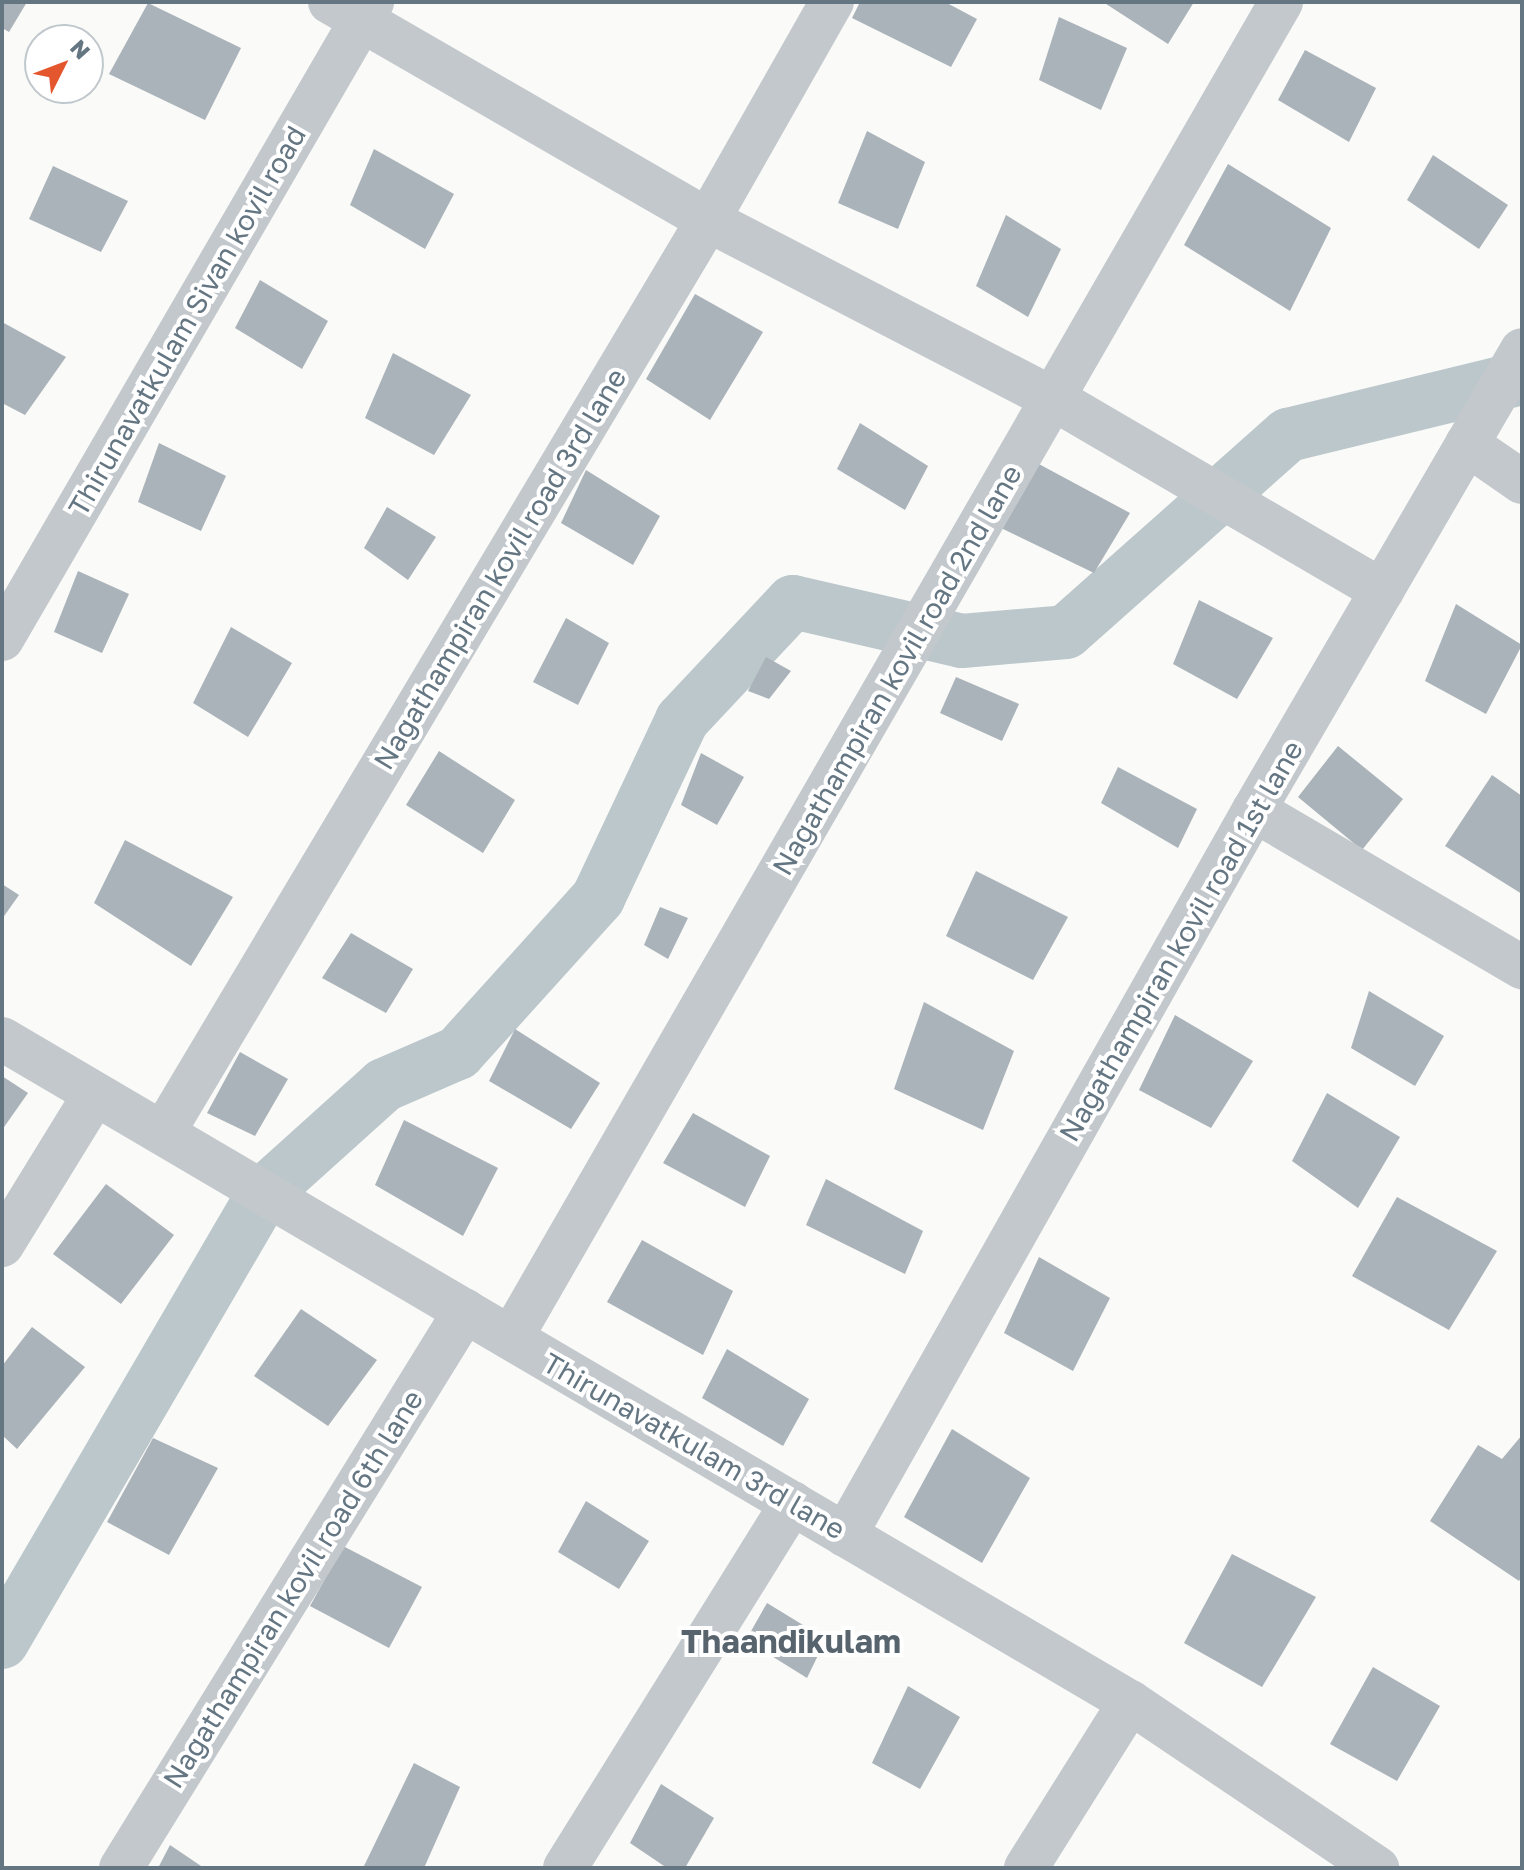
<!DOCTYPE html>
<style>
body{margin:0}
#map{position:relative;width:1524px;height:1870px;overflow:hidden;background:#fafaf8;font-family:"Golos Text",sans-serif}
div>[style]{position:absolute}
.canal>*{height:54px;margin:-27px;padding:0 27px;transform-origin:27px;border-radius:27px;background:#bbc7cb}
.building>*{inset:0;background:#aab3b9}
.street>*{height:44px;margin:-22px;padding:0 22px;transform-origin:22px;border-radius:22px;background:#c3c8cc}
span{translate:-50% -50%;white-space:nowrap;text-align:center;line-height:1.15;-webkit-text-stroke:8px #fff;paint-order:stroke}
.street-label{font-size:28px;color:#657683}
.quarter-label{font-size:32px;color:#57646e;font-weight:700}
.frame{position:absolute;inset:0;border:4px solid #657683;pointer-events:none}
.north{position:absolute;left:24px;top:24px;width:80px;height:80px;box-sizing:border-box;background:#fff;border:2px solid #c1c8cd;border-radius:50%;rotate:48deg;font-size:22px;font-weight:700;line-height:32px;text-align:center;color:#657683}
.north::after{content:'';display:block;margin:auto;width:28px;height:36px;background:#e4572e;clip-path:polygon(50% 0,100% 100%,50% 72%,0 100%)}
</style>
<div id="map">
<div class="canal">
<i style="left:2px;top:1642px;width:520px;rotate:-59.74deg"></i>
<i style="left:264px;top:1193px;width:161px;rotate:-42deg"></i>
<i style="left:384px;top:1085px;width:81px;rotate:-23.4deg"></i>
<i style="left:458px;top:1053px;width:209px;rotate:-47.9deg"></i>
<i style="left:598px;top:898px;width:197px;rotate:-64.7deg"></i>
<i style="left:682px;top:720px;width:162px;rotate:-46.8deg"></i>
<i style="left:793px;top:602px;width:173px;rotate:13deg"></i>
<i style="left:962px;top:641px;width:104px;rotate:-4.9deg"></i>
<i style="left:1066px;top:632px;width:297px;rotate:-41.6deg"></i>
<i style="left:1288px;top:435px;width:241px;rotate:-13.7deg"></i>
</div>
<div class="building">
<i style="clip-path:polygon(2px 2px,27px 2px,9px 32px,2px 28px)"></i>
<i style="clip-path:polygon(860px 2px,945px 2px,977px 19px,951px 67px,852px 18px)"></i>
<i style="clip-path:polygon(1103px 2px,1194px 2px,1168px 44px)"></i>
<i style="clip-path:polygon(148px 3px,241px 48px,205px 120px,109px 74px)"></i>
<i style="clip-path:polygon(1059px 17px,1127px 48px,1101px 110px,1039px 80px)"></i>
<i style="clip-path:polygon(1305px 50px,1376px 88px,1349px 142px,1278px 100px)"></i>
<i style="clip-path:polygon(867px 131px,925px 162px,898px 229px,838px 203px)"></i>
<i style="clip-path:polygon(374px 149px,454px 194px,425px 249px,350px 205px)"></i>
<i style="clip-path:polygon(1433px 155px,1508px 205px,1479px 249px,1407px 200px)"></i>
<i style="clip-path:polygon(1228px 164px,1331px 228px,1290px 311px,1184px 245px)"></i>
<i style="clip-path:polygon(53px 166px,128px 201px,101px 252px,29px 219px)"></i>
<i style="clip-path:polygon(1006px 215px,1061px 249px,1028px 317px,976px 286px)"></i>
<i style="clip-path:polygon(260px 280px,328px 321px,302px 369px,235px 328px)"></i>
<i style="clip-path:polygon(695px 294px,763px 332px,710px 420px,646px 379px)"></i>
<i style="clip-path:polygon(2px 322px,66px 357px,25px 415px,2px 403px)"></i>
<i style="clip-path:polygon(393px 353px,471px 395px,434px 455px,365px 418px)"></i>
<i style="clip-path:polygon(860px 423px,928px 466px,905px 510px,837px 469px)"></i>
<i style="clip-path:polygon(159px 443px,226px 476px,201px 531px,138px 502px)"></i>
<i style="clip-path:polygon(1037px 463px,1130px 513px,1094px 573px,1001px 528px)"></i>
<i style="clip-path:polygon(586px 470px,660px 516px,633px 565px,561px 523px)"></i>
<i style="clip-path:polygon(387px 507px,436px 537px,408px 580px,364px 548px)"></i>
<i style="clip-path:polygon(78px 571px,129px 594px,102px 653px,54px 632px)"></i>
<i style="clip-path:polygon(1199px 600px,1273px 638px,1237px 699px,1173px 664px)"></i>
<i style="clip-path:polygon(1456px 604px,1522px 645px,1486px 714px,1425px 681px)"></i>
<i style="clip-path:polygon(566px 618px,609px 643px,578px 705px,533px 682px)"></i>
<i style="clip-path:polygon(231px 627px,292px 663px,248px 737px,193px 703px)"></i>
<i style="clip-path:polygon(766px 657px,791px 671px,769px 699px,748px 691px)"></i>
<i style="clip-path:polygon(956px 677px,1019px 704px,1002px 741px,940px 713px)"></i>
<i style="clip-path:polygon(1338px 746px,1403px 799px,1362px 850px,1298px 797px)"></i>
<i style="clip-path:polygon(439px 751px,515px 800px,483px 853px,406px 805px)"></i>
<i style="clip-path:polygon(701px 753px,744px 777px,717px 825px,681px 805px)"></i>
<i style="clip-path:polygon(1118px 767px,1197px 809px,1178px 848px,1101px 803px)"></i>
<i style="clip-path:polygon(1492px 775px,1522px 796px,1522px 894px,1445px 846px)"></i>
<i style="clip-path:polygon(125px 840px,233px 897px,191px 966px,94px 903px)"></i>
<i style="clip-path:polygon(976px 871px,1068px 917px,1033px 980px,946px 936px)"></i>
<i style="clip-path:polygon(2px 884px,19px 895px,2px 919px)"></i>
<i style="clip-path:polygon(660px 907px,688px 918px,668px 959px,644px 945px)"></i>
<i style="clip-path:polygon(351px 933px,413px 969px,386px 1013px,322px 978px)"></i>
<i style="clip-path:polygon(1369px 991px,1444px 1036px,1415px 1086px,1351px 1048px)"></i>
<i style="clip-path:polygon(924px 1002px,1014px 1051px,983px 1130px,894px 1089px)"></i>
<i style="clip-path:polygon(1175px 1015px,1253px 1061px,1211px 1128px,1139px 1090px)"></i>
<i style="clip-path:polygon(515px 1029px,600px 1083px,571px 1129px,489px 1081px)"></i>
<i style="clip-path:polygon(240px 1052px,288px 1079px,255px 1136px,207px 1113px)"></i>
<i style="clip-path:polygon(2px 1076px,28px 1093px,2px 1130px)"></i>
<i style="clip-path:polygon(1327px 1093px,1400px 1137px,1358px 1208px,1292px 1161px)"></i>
<i style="clip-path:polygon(693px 1113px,770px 1156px,745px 1207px,663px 1163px)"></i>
<i style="clip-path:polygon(404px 1120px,498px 1168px,463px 1236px,375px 1185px)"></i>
<i style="clip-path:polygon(826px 1179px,923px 1231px,905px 1274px,806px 1225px)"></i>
<i style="clip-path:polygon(106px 1184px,174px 1235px,121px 1304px,53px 1254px)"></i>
<i style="clip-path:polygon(1397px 1197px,1497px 1251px,1449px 1330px,1352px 1276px)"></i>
<i style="clip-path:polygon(642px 1240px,733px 1291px,703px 1355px,607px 1302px)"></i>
<i style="clip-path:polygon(1039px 1257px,1110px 1298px,1073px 1371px,1004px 1333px)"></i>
<i style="clip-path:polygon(301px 1309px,377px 1360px,328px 1426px,254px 1376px)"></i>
<i style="clip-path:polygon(32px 1327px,85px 1367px,17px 1449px,2px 1435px,2px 1366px)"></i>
<i style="clip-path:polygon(727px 1349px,809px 1399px,783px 1446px,702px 1398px)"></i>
<i style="clip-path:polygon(952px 1429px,1030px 1478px,982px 1563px,904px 1517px)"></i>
<i style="clip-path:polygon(1522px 1435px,1522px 1576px,1519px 1581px,1430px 1521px,1478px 1445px,1502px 1459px)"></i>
<i style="clip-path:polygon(153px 1438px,218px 1468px,169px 1555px,107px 1522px)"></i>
<i style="clip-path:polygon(586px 1501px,649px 1541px,619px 1589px,558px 1552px)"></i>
<i style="clip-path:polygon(343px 1546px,422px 1587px,389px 1648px,310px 1606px)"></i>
<i style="clip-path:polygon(1232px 1554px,1316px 1597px,1262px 1687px,1184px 1643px)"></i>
<i style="clip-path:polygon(767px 1603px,826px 1639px,807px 1678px,746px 1640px)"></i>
<i style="clip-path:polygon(1373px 1667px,1440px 1706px,1397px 1781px,1330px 1744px)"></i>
<i style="clip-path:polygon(908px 1686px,960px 1717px,920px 1789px,872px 1763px)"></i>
<i style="clip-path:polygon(414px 1763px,460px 1787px,424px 1868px,363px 1868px)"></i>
<i style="clip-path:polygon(661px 1784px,714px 1818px,685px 1868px,667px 1868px,630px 1843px)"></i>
<i style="clip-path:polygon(170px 1845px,204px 1868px,158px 1868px)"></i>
</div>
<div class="street">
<i style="left:330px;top:2px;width:436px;rotate:30deg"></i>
<i style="left:708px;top:220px;width:390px;rotate:27.4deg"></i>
<i style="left:1054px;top:399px;width:380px;rotate:30.3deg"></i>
<i style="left:1467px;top:444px;width:67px;rotate:34.6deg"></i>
<i style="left:2px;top:639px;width:737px;rotate:-59.85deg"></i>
<i style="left:1254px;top:810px;width:311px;rotate:30.4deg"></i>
<i style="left:2px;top:1039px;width:1308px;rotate:30.45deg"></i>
<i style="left:1130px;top:1702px;width:298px;rotate:33.9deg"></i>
<i style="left:163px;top:1133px;width:1063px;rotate:-59.17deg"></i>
<i style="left:708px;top:220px;width:251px;rotate:-60.4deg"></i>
<i style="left:2px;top:1245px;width:177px;rotate:-58.4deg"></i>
<i style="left:511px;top:1338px;width:1542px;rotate:-60.04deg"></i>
<i style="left:845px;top:1535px;width:832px;rotate:-60.57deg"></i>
<i style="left:1254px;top:810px;width:532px;rotate:-59.77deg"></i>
<i style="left:121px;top:1868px;width:655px;rotate:-58.3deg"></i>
<i style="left:565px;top:1868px;width:430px;rotate:-58.1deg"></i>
<i style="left:1026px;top:1868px;width:196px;rotate:-57.9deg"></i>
</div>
<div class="street-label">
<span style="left:187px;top:321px;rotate:-60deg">Thirunavatkulam Sivan kovil road</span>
<span style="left:500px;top:569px;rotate:-59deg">Nagathampiran kovil road 3rd lane</span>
<span style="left:897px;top:670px;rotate:-60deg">Nagathampiran kovil road 2nd lane</span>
<span style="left:1181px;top:941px;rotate:-60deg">Nagathampiran kovil road 1st lane</span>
<span style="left:694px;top:1446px;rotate:30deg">Thirunavatkulam 3rd lane</span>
<span style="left:293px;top:1589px;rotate:-58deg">Nagathampiran kovil road 6th lane</span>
</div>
<div class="quarter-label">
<span style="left:791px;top:1641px">Thaandikulam</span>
</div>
<div class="frame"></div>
<div class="north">N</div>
</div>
